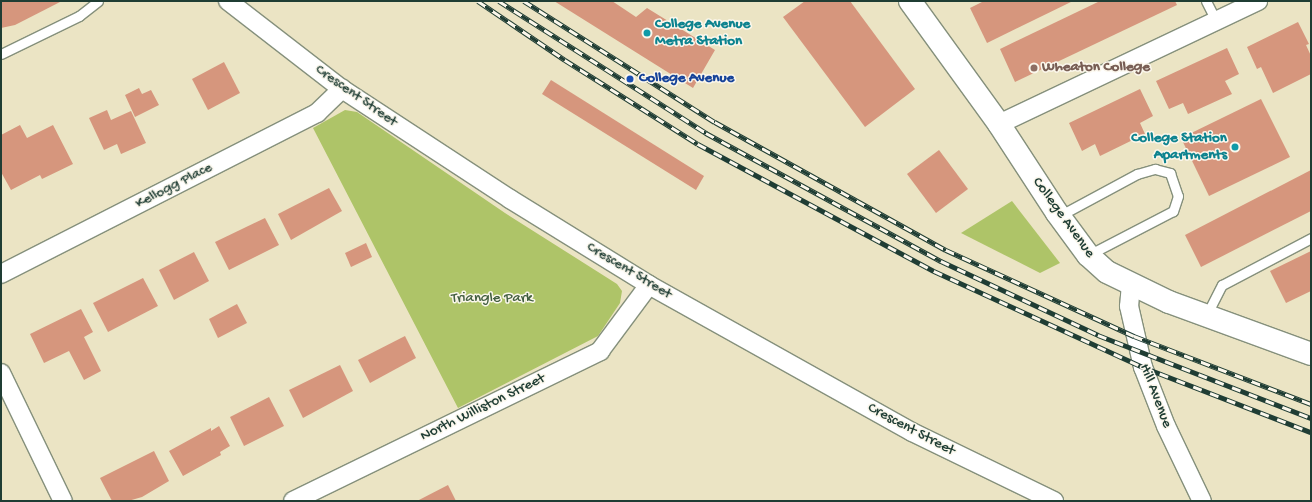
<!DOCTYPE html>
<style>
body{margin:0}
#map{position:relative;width:1312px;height:502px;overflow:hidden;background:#ebe4c4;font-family:"Gochi Hand",sans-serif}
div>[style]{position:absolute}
.green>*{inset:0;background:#aec468}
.building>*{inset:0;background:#d6967d}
.roads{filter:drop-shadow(1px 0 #85907c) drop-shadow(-1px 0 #85907c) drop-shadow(0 1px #85907c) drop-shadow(0 -1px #85907c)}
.lane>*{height:9px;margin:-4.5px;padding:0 4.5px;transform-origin:4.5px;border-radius:4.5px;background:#fff}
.street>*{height:18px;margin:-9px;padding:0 9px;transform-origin:9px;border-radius:9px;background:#fff}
.secondary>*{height:22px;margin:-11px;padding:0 11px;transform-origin:11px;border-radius:11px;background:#fff}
.rail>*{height:4.5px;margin-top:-2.25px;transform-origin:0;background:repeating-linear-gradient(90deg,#fbf7ec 0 9px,#1f3d34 0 18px);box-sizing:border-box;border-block:1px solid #1f3d34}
.dots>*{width:11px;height:11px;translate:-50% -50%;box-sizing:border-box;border:2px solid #fbf7ec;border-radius:50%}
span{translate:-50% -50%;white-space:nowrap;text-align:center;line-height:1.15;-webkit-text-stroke:3px #fbf7ec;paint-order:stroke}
.culture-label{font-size:15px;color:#0d838f;font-weight:700}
.left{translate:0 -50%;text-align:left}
.right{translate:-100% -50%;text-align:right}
.education-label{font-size:15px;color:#785e54;font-weight:700}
.transit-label{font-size:15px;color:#164399;font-weight:700}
.street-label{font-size:15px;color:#1f3d34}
.park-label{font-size:15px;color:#435f41}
.frame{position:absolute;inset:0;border:2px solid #1f3d34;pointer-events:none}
</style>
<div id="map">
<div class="green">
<i style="clip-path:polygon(345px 110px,357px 112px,505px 213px,617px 284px,622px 291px,620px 303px,598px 336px,458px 408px,313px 128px)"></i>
<i style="clip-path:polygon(1012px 201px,1060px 263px,1040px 273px,961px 233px)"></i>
</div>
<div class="building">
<i style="clip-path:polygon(1px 1px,62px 1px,15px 25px,1px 28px)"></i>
<i style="clip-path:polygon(554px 1px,612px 1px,636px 17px,647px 8px,715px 50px,693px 88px)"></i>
<i style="clip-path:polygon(805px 1px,850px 1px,915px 89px,865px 127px,783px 17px)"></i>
<i style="clip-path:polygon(984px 1px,1073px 1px,987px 43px,970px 8px)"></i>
<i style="clip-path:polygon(1100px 1px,1175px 1px,1177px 5px,1015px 82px,1000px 49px)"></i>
<i style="clip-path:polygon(1298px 22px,1309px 44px,1306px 45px,1311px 56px,1311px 74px,1273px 93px,1261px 67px,1257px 69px,1247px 47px)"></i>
<i style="clip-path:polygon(1227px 48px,1239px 74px,1225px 81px,1232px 94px,1188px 114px,1183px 103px,1169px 109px,1156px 81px)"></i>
<i style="clip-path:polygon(224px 62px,240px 93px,208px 110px,192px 79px)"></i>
<i style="clip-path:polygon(551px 80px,704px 176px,696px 190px,542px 94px)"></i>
<i style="clip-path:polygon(139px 88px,142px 94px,151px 90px,159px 105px,135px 117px,125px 95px)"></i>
<i style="clip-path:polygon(1140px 89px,1153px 116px,1140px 123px,1145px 134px,1100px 156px,1095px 144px,1082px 151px,1069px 123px)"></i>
<i style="clip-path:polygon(1261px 99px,1290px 157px,1209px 196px,1181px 138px)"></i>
<i style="clip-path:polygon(107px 110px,111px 120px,131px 111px,146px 143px,121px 154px,117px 144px,104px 150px,89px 118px)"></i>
<i style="clip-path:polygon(20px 125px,27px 138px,53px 125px,73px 164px,42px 179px,40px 175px,11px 190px,1px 172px,1px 135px)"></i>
<i style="clip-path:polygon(939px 150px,968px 189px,936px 213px,907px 174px)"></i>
<i style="clip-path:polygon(1311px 170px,1311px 211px,1201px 267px,1185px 235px)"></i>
<i style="clip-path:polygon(329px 188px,342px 211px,291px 240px,278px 214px)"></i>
<i style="clip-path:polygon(265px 218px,279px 245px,229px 270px,215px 242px)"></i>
<i style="clip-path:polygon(366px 243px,372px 257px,351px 267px,345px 253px)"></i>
<i style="clip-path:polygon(1311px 251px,1311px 291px,1286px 303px,1270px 271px)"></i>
<i style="clip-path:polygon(194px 252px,209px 281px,174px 300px,159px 270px)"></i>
<i style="clip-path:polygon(143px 278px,158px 306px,108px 332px,93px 303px)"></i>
<i style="clip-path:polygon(237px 304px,247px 323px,218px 338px,209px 319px)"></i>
<i style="clip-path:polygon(81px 309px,93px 332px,84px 337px,101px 371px,84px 380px,69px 351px,44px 363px,30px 334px)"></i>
<i style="clip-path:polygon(405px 336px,416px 358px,370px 383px,358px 360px)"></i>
<i style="clip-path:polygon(340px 365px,353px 391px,303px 418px,289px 390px)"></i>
<i style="clip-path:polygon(269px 397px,284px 426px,244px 446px,230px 417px)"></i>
<i style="clip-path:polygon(219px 426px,230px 446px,220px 452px,221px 455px,183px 476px,169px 451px,211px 428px,211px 431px)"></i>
<i style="clip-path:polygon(154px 451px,169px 481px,142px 497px,128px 501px,112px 501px,100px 478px)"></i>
<i style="clip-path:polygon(448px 485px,456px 501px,417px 501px)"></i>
</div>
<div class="roads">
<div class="lane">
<i style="left:1206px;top:1px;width:22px;rotate:63deg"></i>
<i style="left:1px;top:54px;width:87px;rotate:-26deg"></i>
<i style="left:79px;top:16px;width:24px;rotate:-38deg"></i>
<i style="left:1059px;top:216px;width:89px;rotate:-28.3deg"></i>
<i style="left:1137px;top:174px;width:19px;rotate:-16deg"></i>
<i style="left:1155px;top:169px;width:16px;rotate:15deg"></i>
<i style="left:1170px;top:173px;width:24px;rotate:71deg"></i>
<i style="left:1178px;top:196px;width:16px;rotate:108deg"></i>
<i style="left:1173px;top:211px;width:96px;rotate:152.6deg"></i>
<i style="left:1206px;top:316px;width:35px;rotate:-63deg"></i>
<i style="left:1222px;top:285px;width:101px;rotate:-27.8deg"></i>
</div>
<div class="street">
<i style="left:228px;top:1px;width:144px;rotate:37.7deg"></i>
<i style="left:342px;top:89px;width:201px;rotate:33.2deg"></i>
<i style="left:510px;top:199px;width:163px;rotate:31.7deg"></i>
<i style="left:649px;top:285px;width:301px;rotate:29.2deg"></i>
<i style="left:912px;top:432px;width:158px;rotate:25.9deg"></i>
<i style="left:999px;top:124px;width:287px;rotate:-25.4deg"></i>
<i style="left:1px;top:274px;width:355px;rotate:-27deg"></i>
<i style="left:317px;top:113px;width:35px;rotate:-44deg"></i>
<i style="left:1131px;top:284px;width:22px;rotate:95deg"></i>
<i style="left:1129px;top:306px;width:63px;rotate:77.1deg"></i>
<i style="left:1143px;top:367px;width:63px;rotate:68.7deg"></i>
<i style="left:1166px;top:426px;width:83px;rotate:64.4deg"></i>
<i style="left:1px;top:373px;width:142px;rotate:64.2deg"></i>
<i style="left:293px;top:501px;width:342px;rotate:-26deg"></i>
<i style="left:600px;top:351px;width:82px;rotate:-53.4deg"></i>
</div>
<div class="secondary">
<i style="left:910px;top:1px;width:152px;rotate:54.1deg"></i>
<i style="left:999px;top:124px;width:106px;rotate:56.9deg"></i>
<i style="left:1057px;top:213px;width:52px;rotate:53.6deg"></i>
<i style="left:1088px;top:255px;width:25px;rotate:42deg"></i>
<i style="left:1107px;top:272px;width:69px;rotate:25.8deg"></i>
<i style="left:1169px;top:302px;width:151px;rotate:20.1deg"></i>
</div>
</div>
<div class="rail">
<i style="left:478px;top:1px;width:105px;rotate:34.1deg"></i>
<i style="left:565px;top:60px;width:157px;rotate:32.3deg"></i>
<i style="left:698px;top:144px;width:268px;rotate:28.3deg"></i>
<i style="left:934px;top:271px;width:230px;rotate:24.7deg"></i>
<i style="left:1143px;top:367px;width:180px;rotate:21.2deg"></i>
<i style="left:499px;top:1px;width:246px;rotate:32.5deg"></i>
<i style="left:706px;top:133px;width:268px;rotate:28.6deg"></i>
<i style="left:941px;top:261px;width:174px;rotate:25.2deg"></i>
<i style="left:1098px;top:335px;width:229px;rotate:21.3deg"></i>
<i style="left:524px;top:1px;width:226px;rotate:32.4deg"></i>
<i style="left:715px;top:122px;width:264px;rotate:29deg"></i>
<i style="left:946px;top:250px;width:207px;rotate:24.6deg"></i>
<i style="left:1134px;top:336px;width:190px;rotate:21deg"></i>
</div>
<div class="dots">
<i style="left:647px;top:33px;background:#0f9aa8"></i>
<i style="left:1034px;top:68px;background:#8d6e63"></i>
<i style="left:630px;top:79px;background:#1a4fb4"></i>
<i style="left:1235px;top:147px;background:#0f9aa8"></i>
</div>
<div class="culture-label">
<span class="left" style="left:655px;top:33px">College Avenue<br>Metra Station</span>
<span class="right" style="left:1227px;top:147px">College Station<br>Apartments</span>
</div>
<div class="education-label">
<span class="left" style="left:1042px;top:68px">Wheaton College</span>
</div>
<div class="transit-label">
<span class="left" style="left:639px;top:79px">College Avenue</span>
</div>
<div class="street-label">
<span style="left:356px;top:96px;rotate:35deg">Crescent Street</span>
<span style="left:174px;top:186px;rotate:-27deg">Kellogg Place</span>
<span style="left:1063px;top:218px;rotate:54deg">College Avenue</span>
<span style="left:629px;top:271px;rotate:31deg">Crescent Street</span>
<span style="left:1155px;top:396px;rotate:69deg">Hill Avenue</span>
<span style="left:483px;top:408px;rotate:-26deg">North Williston Street</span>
<span style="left:911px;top:430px;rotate:28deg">Crescent Street</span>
</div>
<div class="park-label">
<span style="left:492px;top:299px">Triangle Park</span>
</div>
<div class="frame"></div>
</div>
